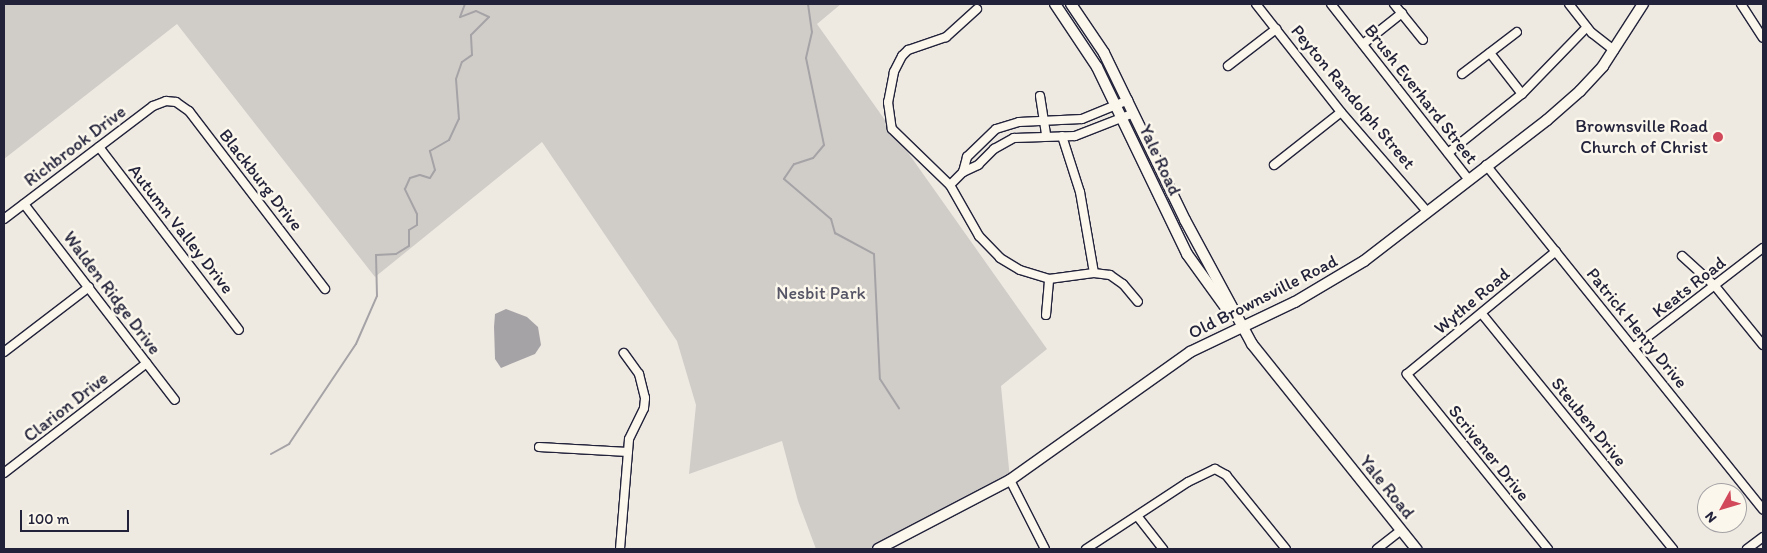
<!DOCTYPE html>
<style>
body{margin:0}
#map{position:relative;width:1767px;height:553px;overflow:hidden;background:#eeeae2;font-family:Itim,sans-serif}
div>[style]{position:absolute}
.green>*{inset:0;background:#d0cdc9}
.water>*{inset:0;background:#a6a3a7}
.stream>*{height:2px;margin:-1px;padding:0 1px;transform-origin:1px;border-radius:1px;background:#a6a3a7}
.roads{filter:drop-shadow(1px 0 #22223b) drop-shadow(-1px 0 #22223b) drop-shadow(0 1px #22223b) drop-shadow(0 -1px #22223b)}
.minor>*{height:8px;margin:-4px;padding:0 4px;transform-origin:4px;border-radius:4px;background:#fbf7ec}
.major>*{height:10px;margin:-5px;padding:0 5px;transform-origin:5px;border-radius:5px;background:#fbf7ec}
.dots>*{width:14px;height:14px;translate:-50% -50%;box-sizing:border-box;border:2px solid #fbf7ec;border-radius:50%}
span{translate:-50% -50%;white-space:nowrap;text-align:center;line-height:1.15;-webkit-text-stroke:5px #fbf7ec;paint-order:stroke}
.street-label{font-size:18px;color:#22223b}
.poi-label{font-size:18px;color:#22223b}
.right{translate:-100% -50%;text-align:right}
.park-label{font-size:18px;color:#565566}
.frame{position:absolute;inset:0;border:5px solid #22223b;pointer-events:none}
.north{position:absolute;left:1697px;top:483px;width:50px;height:50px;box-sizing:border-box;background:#fbf7ec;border:1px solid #a4a2a5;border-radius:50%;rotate:231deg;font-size:14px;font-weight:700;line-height:20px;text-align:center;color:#22223b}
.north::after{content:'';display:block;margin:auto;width:18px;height:22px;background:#d1495b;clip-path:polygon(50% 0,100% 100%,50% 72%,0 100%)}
.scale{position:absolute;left:20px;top:510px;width:109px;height:22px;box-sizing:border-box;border:2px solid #22223b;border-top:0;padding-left:6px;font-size:15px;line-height:18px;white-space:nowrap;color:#22223b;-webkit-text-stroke:4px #fbf7ec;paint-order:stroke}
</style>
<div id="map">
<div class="green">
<i style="clip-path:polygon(4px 4px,841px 4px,817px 24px,1047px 349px,1001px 386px,1010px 479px,880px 549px,816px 549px,798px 501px,782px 441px,689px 474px,696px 405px,677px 341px,542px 142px,375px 277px,177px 24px,4px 159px)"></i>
</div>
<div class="water">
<i style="clip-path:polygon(506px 309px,527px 317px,538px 327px,541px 345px,535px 354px,501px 368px,495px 359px,494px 327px,495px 314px)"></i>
</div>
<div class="stream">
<i style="left:808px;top:4px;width:28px;rotate:82deg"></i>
<i style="left:812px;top:32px;width:27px;rotate:103deg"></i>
<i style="left:806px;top:58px;width:89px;rotate:78.3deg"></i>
<i style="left:824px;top:145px;width:17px;rotate:130deg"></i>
<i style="left:813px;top:158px;width:20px;rotate:162deg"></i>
<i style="left:794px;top:164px;width:18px;rotate:124deg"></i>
<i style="left:784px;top:179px;width:62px;rotate:40.4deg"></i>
<i style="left:831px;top:219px;width:15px;rotate:74deg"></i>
<i style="left:835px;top:233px;width:44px;rotate:28.3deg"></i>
<i style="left:874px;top:254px;width:125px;rotate:87.3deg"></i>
<i style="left:880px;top:379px;width:35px;rotate:57deg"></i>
<i style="left:271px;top:454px;width:21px;rotate:-29deg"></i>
<i style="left:289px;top:444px;width:120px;rotate:-56.2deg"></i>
<i style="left:356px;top:344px;width:52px;rotate:-66.4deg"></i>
<i style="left:377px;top:296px;width:41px;rotate:-91.4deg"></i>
<i style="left:376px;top:255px;width:20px;rotate:-3deg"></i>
<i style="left:396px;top:254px;width:15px;rotate:-32deg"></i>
<i style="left:409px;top:246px;width:16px;rotate:-90deg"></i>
<i style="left:409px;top:230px;width:9px;rotate:-32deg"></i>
<i style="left:417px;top:225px;width:11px;rotate:-90deg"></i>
<i style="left:417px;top:214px;width:28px;rotate:-116deg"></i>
<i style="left:405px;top:189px;width:12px;rotate:-66deg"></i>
<i style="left:410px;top:178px;width:10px;rotate:-17deg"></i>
<i style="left:420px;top:175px;width:10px;rotate:17deg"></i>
<i style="left:430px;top:178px;width:9px;rotate:-58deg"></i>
<i style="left:435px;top:170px;width:20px;rotate:-105deg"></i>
<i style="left:430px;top:151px;width:22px;rotate:-30deg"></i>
<i style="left:449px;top:140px;width:23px;rotate:-65deg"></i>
<i style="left:459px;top:119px;width:40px;rotate:-94.3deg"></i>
<i style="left:456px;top:79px;width:18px;rotate:-71deg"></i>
<i style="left:462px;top:62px;width:12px;rotate:-35deg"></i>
<i style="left:472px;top:55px;width:20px;rotate:-93deg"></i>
<i style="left:471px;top:35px;width:25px;rotate:-45deg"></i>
<i style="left:489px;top:17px;width:14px;rotate:-155deg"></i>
<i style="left:476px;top:11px;width:17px;rotate:159deg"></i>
<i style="left:460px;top:17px;width:14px;rotate:-69deg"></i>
</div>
<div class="roads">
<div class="minor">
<i style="left:1256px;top:4px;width:137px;rotate:51.8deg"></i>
<i style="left:1341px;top:112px;width:130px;rotate:49.1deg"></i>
<i style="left:1331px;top:4px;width:224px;rotate:51.9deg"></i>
<i style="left:1394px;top:4px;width:46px;rotate:51.1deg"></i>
<i style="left:1569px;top:4px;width:37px;rotate:52deg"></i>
<i style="left:1592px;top:33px;width:28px;rotate:38deg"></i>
<i style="left:1741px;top:4px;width:40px;rotate:57.1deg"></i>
<i style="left:977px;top:9px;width:42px;rotate:137.9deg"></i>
<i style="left:946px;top:37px;width:40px;rotate:161.1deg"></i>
<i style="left:908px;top:50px;width:8px;rotate:135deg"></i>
<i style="left:902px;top:56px;width:18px;rotate:117deg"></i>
<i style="left:894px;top:72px;width:31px;rotate:101deg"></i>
<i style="left:888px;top:102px;width:27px;rotate:82deg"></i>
<i style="left:892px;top:129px;width:81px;rotate:44deg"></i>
<i style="left:950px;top:185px;width:59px;rotate:60.4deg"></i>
<i style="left:979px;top:236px;width:30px;rotate:46deg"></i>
<i style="left:1000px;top:258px;width:23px;rotate:31deg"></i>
<i style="left:1020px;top:270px;width:30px;rotate:17deg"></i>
<i style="left:1049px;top:279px;width:45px;rotate:-7.6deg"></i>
<i style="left:1094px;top:273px;width:16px;rotate:7deg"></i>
<i style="left:1110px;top:275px;width:16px;rotate:35deg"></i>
<i style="left:1123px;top:284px;width:23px;rotate:50deg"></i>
<i style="left:1363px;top:44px;width:50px;rotate:-38.5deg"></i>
<i style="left:1490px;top:53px;width:52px;rotate:52deg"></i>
<i style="left:1228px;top:66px;width:61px;rotate:-37.6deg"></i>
<i style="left:1462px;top:74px;width:69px;rotate:-37.4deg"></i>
<i style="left:1040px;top:96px;width:39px;rotate:81deg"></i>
<i style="left:1062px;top:136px;width:59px;rotate:72.2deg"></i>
<i style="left:1080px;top:192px;width:82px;rotate:80.2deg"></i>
<i style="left:99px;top:147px;width:230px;rotate:52.6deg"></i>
<i style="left:1448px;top:153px;width:95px;rotate:-38.6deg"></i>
<i style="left:1522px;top:94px;width:93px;rotate:-45.9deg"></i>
<i style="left:1274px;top:165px;width:85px;rotate:-38.3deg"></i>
<i style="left:1486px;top:165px;width:442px;rotate:51.2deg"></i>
<i style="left:963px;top:172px;width:16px;rotate:-75deg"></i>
<i style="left:967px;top:157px;width:40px;rotate:-44deg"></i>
<i style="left:996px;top:129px;width:24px;rotate:-17deg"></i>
<i style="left:1019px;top:122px;width:63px;rotate:-2.7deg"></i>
<i style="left:1082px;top:119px;width:50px;rotate:-22.4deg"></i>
<i style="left:950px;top:185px;width:18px;rotate:-45deg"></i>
<i style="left:963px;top:172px;width:17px;rotate:-25deg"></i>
<i style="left:978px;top:165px;width:23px;rotate:-45deg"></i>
<i style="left:994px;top:149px;width:23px;rotate:-29deg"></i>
<i style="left:1014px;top:138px;width:61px;rotate:-1.9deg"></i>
<i style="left:1075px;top:136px;width:63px;rotate:-21.3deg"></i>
<i style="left:24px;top:204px;width:247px;rotate:52.4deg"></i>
<i style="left:4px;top:219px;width:187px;rotate:-37.2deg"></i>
<i style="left:153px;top:106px;width:14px;rotate:-21deg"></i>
<i style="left:166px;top:101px;width:10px;rotate:6deg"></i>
<i style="left:176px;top:102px;width:16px;rotate:35deg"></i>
<i style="left:189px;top:111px;width:224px;rotate:52.6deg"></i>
<i style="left:1682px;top:256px;width:45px;rotate:42.3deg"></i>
<i style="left:1715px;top:286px;width:76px;rotate:50.9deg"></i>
<i style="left:1482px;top:314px;width:303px;rotate:50.9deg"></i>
<i style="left:1046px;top:315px;width:36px;rotate:-85deg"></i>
<i style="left:1633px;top:348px;width:164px;rotate:-37.6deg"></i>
<i style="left:4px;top:352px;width:107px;rotate:-37.4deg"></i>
<i style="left:539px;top:447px;width:89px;rotate:3.2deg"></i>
<i style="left:4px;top:473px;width:180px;rotate:-37.6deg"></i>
<i style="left:1010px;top:480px;width:77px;rotate:63.1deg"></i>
<i style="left:1138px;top:517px;width:41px;rotate:52deg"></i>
<i style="left:620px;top:549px;width:110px;rotate:-85.3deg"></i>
<i style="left:629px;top:439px;width:34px;rotate:-64deg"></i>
<i style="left:644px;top:408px;width:10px;rotate:-84deg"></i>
<i style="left:645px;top:398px;width:25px;rotate:-104deg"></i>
<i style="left:639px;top:374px;width:26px;rotate:-126deg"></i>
<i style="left:1086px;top:549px;width:122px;rotate:-33.3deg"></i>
<i style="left:1188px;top:482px;width:30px;rotate:-26deg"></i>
<i style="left:1215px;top:469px;width:13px;rotate:29deg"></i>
<i style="left:1226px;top:475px;width:95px;rotate:51deg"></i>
<i style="left:1377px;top:549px;width:31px;rotate:-38deg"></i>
<i style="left:1548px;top:549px;width:225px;rotate:-128.9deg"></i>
<i style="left:1407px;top:374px;width:193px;rotate:-39.5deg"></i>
<i style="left:1747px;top:549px;width:20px;rotate:-37deg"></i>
</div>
<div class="major">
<i style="left:1055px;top:4px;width:76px;rotate:56.3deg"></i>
<i style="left:1097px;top:67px;width:208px;rotate:64.3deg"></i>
<i style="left:1187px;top:254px;width:75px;rotate:54.2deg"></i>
<i style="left:1071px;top:4px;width:59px;rotate:56deg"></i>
<i style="left:1104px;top:53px;width:186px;rotate:64.1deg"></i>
<i style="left:1185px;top:220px;width:141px;rotate:61.6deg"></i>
<i style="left:1252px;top:344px;width:263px;rotate:51.3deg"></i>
<i style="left:878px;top:549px;width:149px;rotate:-27.6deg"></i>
<i style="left:1010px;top:480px;width:221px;rotate:-35.4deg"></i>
<i style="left:1190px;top:352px;width:116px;rotate:-25.5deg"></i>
<i style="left:1295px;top:302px;width:80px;rotate:-30.7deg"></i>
<i style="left:1364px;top:261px;width:231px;rotate:-37.6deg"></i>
<i style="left:1547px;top:120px;width:44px;rotate:-41.3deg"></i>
<i style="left:1580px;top:91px;width:34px;rotate:-47deg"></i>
<i style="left:1603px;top:66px;width:74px;rotate:-57.2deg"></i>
</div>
</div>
<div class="dots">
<i style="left:1718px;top:137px;background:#d1495b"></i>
</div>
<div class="street-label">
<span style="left:1421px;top:94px;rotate:52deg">Brush Everhard Street</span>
<span style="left:1353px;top:97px;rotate:50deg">Peyton Randolph Street</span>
<span style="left:75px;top:146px;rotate:-37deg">Richbrook Drive</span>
<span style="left:1160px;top:160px;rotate:65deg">Yale Road</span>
<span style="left:261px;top:180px;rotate:52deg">Blackburg Drive</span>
<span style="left:181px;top:229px;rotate:52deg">Autumn Valley Drive</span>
<span style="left:1689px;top:287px;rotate:-38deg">Keats Road</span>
<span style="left:112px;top:293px;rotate:53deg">Walden Ridge Drive</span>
<span style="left:1263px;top:297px;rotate:-27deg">Old Brownsville Road</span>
<span style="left:1472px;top:301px;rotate:-40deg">Wythe Road</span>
<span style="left:1637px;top:328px;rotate:51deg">Patrick Henry Drive</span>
<span style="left:66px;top:407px;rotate:-38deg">Clarion Drive</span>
<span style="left:1589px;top:422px;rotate:51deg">Steuben Drive</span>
<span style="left:1489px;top:453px;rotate:51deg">Scrivener Drive</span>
<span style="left:1387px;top:487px;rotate:51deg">Yale Road</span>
</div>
<div class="poi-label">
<span class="right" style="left:1708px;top:137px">Brownsville Road<br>Church of Christ</span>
</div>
<div class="park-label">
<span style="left:821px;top:293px">Nesbit Park</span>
</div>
<div class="frame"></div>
<div class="north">N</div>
<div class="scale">100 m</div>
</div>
